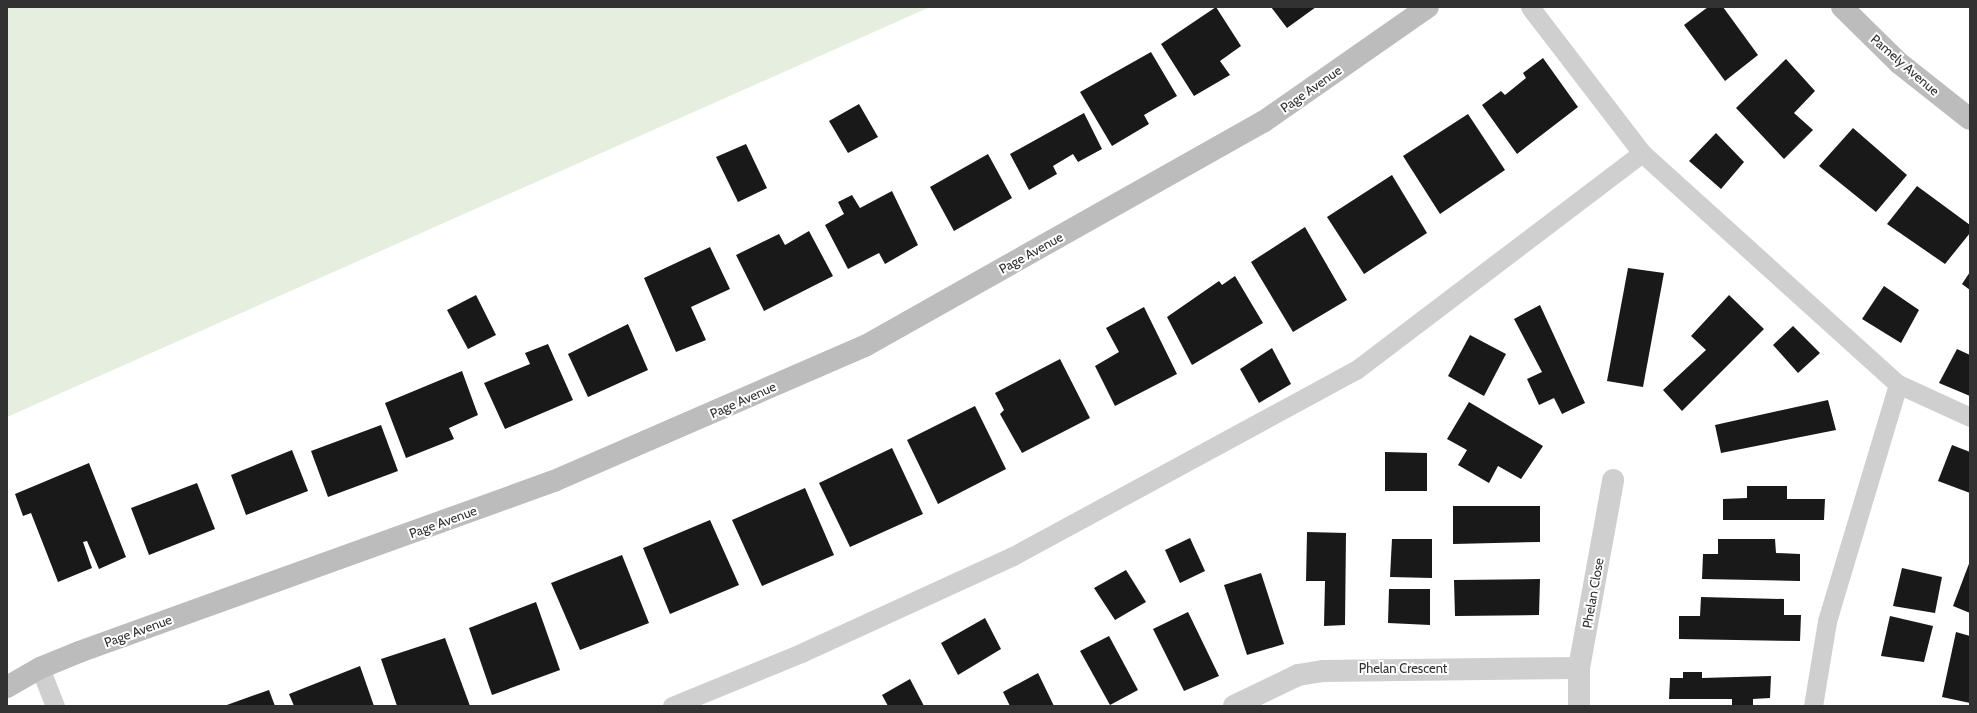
<!DOCTYPE html>
<style>
body{margin:0}
#map{position:relative;width:1977px;height:713px;overflow:hidden;background:#fff;font-family:Cabin,sans-serif}
div>[style]{position:absolute}
.green>*{inset:0;background:#e6eee0}
.building>*{inset:0;background:#191919}
.lane>*{height:19px;margin:-9.5px;padding:0 9.5px;transform-origin:9.5px;border-radius:9.5px;background:#cfcfcf}
.street>*{height:22px;margin:-11px;padding:0 11px;transform-origin:11px;border-radius:11px;background:#cfcfcf}
.secondary>*{height:22px;margin:-11px;padding:0 11px;transform-origin:11px;border-radius:11px;background:#bcbcbc}
span{translate:-50% -50%;white-space:nowrap;text-align:center;line-height:1.15;-webkit-text-stroke:4px #fff;paint-order:stroke}
.street-label{font-size:13px;color:#323232}
.frame{position:absolute;inset:0;border:8px solid #323232;pointer-events:none}
</style>
<div id="map">
<div class="green">
<i style="clip-path:polygon(7px 7px,930px 7px,7px 417px)"></i>
</div>
<div class="building">
<i style="clip-path:polygon(1216px 7px,1241px 46px,1220px 61px,1230px 75px,1194px 96px,1161px 44px)"></i>
<i style="clip-path:polygon(1271px 7px,1316px 7px,1287px 28px)"></i>
<i style="clip-path:polygon(1708px 7px,1723px 7px,1758px 55px,1725px 81px,1684px 25px)"></i>
<i style="clip-path:polygon(1151px 52px,1177px 96px,1144px 115px,1149px 124px,1112px 146px,1080px 92px)"></i>
<i style="clip-path:polygon(1543px 58px,1578px 107px,1517px 154px,1482px 105px,1501px 91px,1505px 95px,1526px 78px,1523px 73px)"></i>
<i style="clip-path:polygon(1786px 59px,1815px 91px,1794px 113px,1813px 130px,1784px 159px,1736px 108px)"></i>
<i style="clip-path:polygon(859px 104px,878px 137px,848px 153px,829px 121px)"></i>
<i style="clip-path:polygon(1084px 113px,1102px 149px,1078px 162px,1073px 154px,1053px 166px,1057px 174px,1029px 190px,1010px 154px)"></i>
<i style="clip-path:polygon(1468px 114px,1505px 170px,1440px 214px,1403px 156px)"></i>
<i style="clip-path:polygon(1853px 128px,1907px 175px,1876px 212px,1819px 166px)"></i>
<i style="clip-path:polygon(1716px 133px,1744px 162px,1721px 189px,1689px 161px)"></i>
<i style="clip-path:polygon(746px 144px,767px 188px,738px 202px,716px 157px)"></i>
<i style="clip-path:polygon(988px 154px,1012px 198px,954px 231px,930px 187px)"></i>
<i style="clip-path:polygon(1392px 175px,1427px 233px,1364px 274px,1327px 217px)"></i>
<i style="clip-path:polygon(1917px 186px,1970px 225px,1970px 233px,1945px 264px,1887px 224px)"></i>
<i style="clip-path:polygon(892px 191px,918px 245px,885px 264px,879px 253px,848px 269px,825px 225px,844px 214px,838px 202px,852px 195px,860px 208px)"></i>
<i style="clip-path:polygon(1305px 227px,1347px 300px,1293px 332px,1251px 262px)"></i>
<i style="clip-path:polygon(809px 231px,833px 276px,764px 311px,736px 255px,779px 234px,785px 245px)"></i>
<i style="clip-path:polygon(710px 247px,730px 289px,691px 307px,706px 340px,676px 352px,644px 278px)"></i>
<i style="clip-path:polygon(1628px 268px,1664px 273px,1643px 387px,1607px 381px)"></i>
<i style="clip-path:polygon(1970px 272px,1970px 290px,1962px 284px)"></i>
<i style="clip-path:polygon(1235px 276px,1263px 323px,1192px 365px,1167px 317px,1219px 281px,1222px 285px)"></i>
<i style="clip-path:polygon(1884px 286px,1919px 310px,1901px 343px,1862px 319px)"></i>
<i style="clip-path:polygon(476px 295px,496px 335px,468px 349px,447px 310px)"></i>
<i style="clip-path:polygon(1729px 295px,1764px 329px,1682px 411px,1663px 390px,1706px 350px,1691px 336px)"></i>
<i style="clip-path:polygon(1540px 305px,1585px 403px,1562px 414px,1554px 398px,1539px 405px,1527px 379px,1542px 372px,1514px 319px)"></i>
<i style="clip-path:polygon(1144px 307px,1177px 374px,1115px 406px,1095px 366px,1119px 352px,1106px 328px)"></i>
<i style="clip-path:polygon(628px 324px,648px 370px,588px 397px,568px 354px)"></i>
<i style="clip-path:polygon(1793px 326px,1820px 353px,1798px 373px,1773px 345px)"></i>
<i style="clip-path:polygon(1470px 335px,1506px 354px,1484px 396px,1448px 376px)"></i>
<i style="clip-path:polygon(548px 344px,573px 400px,505px 429px,484px 383px,530px 364px,525px 353px)"></i>
<i style="clip-path:polygon(1272px 348px,1291px 384px,1259px 403px,1240px 369px)"></i>
<i style="clip-path:polygon(1957px 349px,1970px 355px,1970px 396px,1939px 383px)"></i>
<i style="clip-path:polygon(1060px 359px,1090px 418px,1022px 453px,1000px 414px,1004px 410px,995px 393px)"></i>
<i style="clip-path:polygon(462px 371px,478px 415px,449px 428px,454px 439px,406px 458px,385px 403px)"></i>
<i style="clip-path:polygon(1828px 400px,1836px 430px,1721px 453px,1715px 425px)"></i>
<i style="clip-path:polygon(1469px 402px,1543px 446px,1521px 479px,1498px 466px,1489px 483px,1458px 465px,1467px 450px,1447px 439px)"></i>
<i style="clip-path:polygon(975px 406px,1006px 469px,938px 504px,907px 440px)"></i>
<i style="clip-path:polygon(381px 425px,398px 471px,328px 497px,311px 451px)"></i>
<i style="clip-path:polygon(1952px 445px,1970px 452px,1970px 493px,1938px 481px)"></i>
<i style="clip-path:polygon(892px 448px,923px 514px,850px 547px,819px 483px)"></i>
<i style="clip-path:polygon(292px 450px,308px 491px,246px 515px,231px 475px)"></i>
<i style="clip-path:polygon(1385px 452px,1427px 453px,1427px 491px,1385px 491px)"></i>
<i style="clip-path:polygon(89px 463px,126px 557px,99px 569px,87px 541px,83px 542px,92px 568px,58px 582px,31px 513px,23px 516px,15px 494px)"></i>
<i style="clip-path:polygon(197px 483px,215px 529px,149px 555px,131px 508px)"></i>
<i style="clip-path:polygon(1747px 486px,1787px 486px,1787px 499px,1825px 499px,1824px 520px,1723px 520px,1723px 499px,1747px 498px)"></i>
<i style="clip-path:polygon(805px 488px,834px 555px,762px 586px,732px 520px)"></i>
<i style="clip-path:polygon(1453px 506px,1540px 506px,1540px 542px,1453px 544px)"></i>
<i style="clip-path:polygon(710px 520px,739px 585px,670px 614px,643px 548px)"></i>
<i style="clip-path:polygon(1307px 532px,1346px 533px,1345px 625px,1324px 626px,1325px 581px,1306px 581px)"></i>
<i style="clip-path:polygon(1190px 538px,1205px 571px,1180px 583px,1165px 550px)"></i>
<i style="clip-path:polygon(1392px 539px,1432px 539px,1432px 578px,1390px 577px)"></i>
<i style="clip-path:polygon(1718px 539px,1775px 539px,1776px 553px,1800px 554px,1800px 581px,1702px 579px,1703px 554px,1718px 554px)"></i>
<i style="clip-path:polygon(622px 555px,649px 623px,580px 650px,551px 583px)"></i>
<i style="clip-path:polygon(1970px 561px,1970px 613px,1953px 606px)"></i>
<i style="clip-path:polygon(1902px 568px,1942px 577px,1935px 613px,1893px 606px)"></i>
<i style="clip-path:polygon(1126px 570px,1146px 602px,1115px 620px,1094px 588px)"></i>
<i style="clip-path:polygon(1261px 573px,1284px 644px,1247px 655px,1224px 585px)"></i>
<i style="clip-path:polygon(1540px 579px,1539px 615px,1455px 616px,1454px 580px)"></i>
<i style="clip-path:polygon(1389px 589px,1430px 589px,1430px 625px,1388px 623px)"></i>
<i style="clip-path:polygon(1701px 597px,1784px 599px,1784px 615px,1801px 615px,1800px 641px,1679px 639px,1679px 616px,1700px 616px)"></i>
<i style="clip-path:polygon(536px 602px,560px 670px,492px 695px,469px 628px)"></i>
<i style="clip-path:polygon(1188px 612px,1219px 676px,1184px 691px,1153px 629px)"></i>
<i style="clip-path:polygon(1890px 616px,1933px 626px,1924px 662px,1881px 656px)"></i>
<i style="clip-path:polygon(985px 618px,1001px 649px,958px 675px,941px 643px)"></i>
<i style="clip-path:polygon(1956px 632px,1970px 636px,1970px 703px,1942px 697px)"></i>
<i style="clip-path:polygon(1109px 636px,1138px 690px,1110px 705px,1080px 651px)"></i>
<i style="clip-path:polygon(445px 638px,470px 706px,397px 706px,381px 659px)"></i>
<i style="clip-path:polygon(360px 666px,374px 706px,294px 706px,289px 694px)"></i>
<i style="clip-path:polygon(1683px 672px,1702px 672px,1702px 678px,1771px 676px,1770px 698px,1753px 699px,1753px 706px,1732px 706px,1732px 699px,1669px 699px,1670px 678px,1683px 678px)"></i>
<i style="clip-path:polygon(1038px 673px,1054px 706px,1010px 706px,1003px 692px)"></i>
<i style="clip-path:polygon(910px 679px,924px 706px,888px 706px,882px 695px)"></i>
<i style="clip-path:polygon(269px 690px,275px 706px,224px 706px)"></i>
</div>
<div class="lane">
<i style="left:1530px;top:7px;width:184px;rotate:52.5deg"></i>
<i style="left:1642px;top:153px;width:345px;rotate:42.1deg"></i>
<i style="left:1898px;top:384px;width:79px;rotate:24.6deg"></i>
<i style="left:40px;top:668px;width:41px;rotate:68.5deg"></i>
<i style="left:672px;top:706px;width:139px;rotate:-22.3deg"></i>
<i style="left:801px;top:653px;width:233px;rotate:-24.6deg"></i>
<i style="left:1013px;top:556px;width:390px;rotate:-28.5deg"></i>
<i style="left:1356px;top:370px;width:359px;rotate:-37.2deg"></i>
<i style="left:1813px;top:706px;width:86px;rotate:-80.6deg"></i>
<i style="left:1827px;top:621px;width:247px;rotate:-73.3deg"></i>
</div>
<div class="street">
<i style="left:1234px;top:706px;width:71px;rotate:-25.8deg"></i>
<i style="left:1298px;top:675px;width:26px;rotate:-9deg"></i>
<i style="left:1324px;top:671px;width:255px;rotate:-0.7deg"></i>
<i style="left:1579px;top:706px;width:38px;rotate:-90deg"></i>
<i style="left:1579px;top:668px;width:191px;rotate:-79.7deg"></i>
</div>
<div class="secondary">
<i style="left:1842px;top:7px;width:80px;rotate:44.5deg"></i>
<i style="left:1899px;top:63px;width:90px;rotate:38.3deg"></i>
<i style="left:7px;top:687px;width:38px;rotate:-30deg"></i>
<i style="left:40px;top:668px;width:42px;rotate:-22.3deg"></i>
<i style="left:79px;top:652px;width:505px;rotate:-19.8deg"></i>
<i style="left:554px;top:481px;width:339px;rotate:-23.5deg"></i>
<i style="left:865px;top:346px;width:457px;rotate:-29.4deg"></i>
<i style="left:1263px;top:122px;width:201px;rotate:-34.9deg"></i>
</div>
<div class="street-label">
<span style="left:1905px;top:65px;rotate:41deg">Pamely Avenue</span>
<span style="left:1311px;top:89px;rotate:-35deg">Page Avenue</span>
<span style="left:1031px;top:253px;rotate:-29deg">Page Avenue</span>
<span style="left:743px;top:400px;rotate:-24deg">Page Avenue</span>
<span style="left:443px;top:522px;rotate:-20deg">Page Avenue</span>
<span style="left:1593px;top:593px;rotate:-80deg">Phelan Close</span>
<span style="left:138px;top:631px;rotate:-20deg">Page Avenue</span>
<span style="left:1403px;top:668px">Phelan Crescent</span>
</div>
<div class="frame"></div>
</div>
